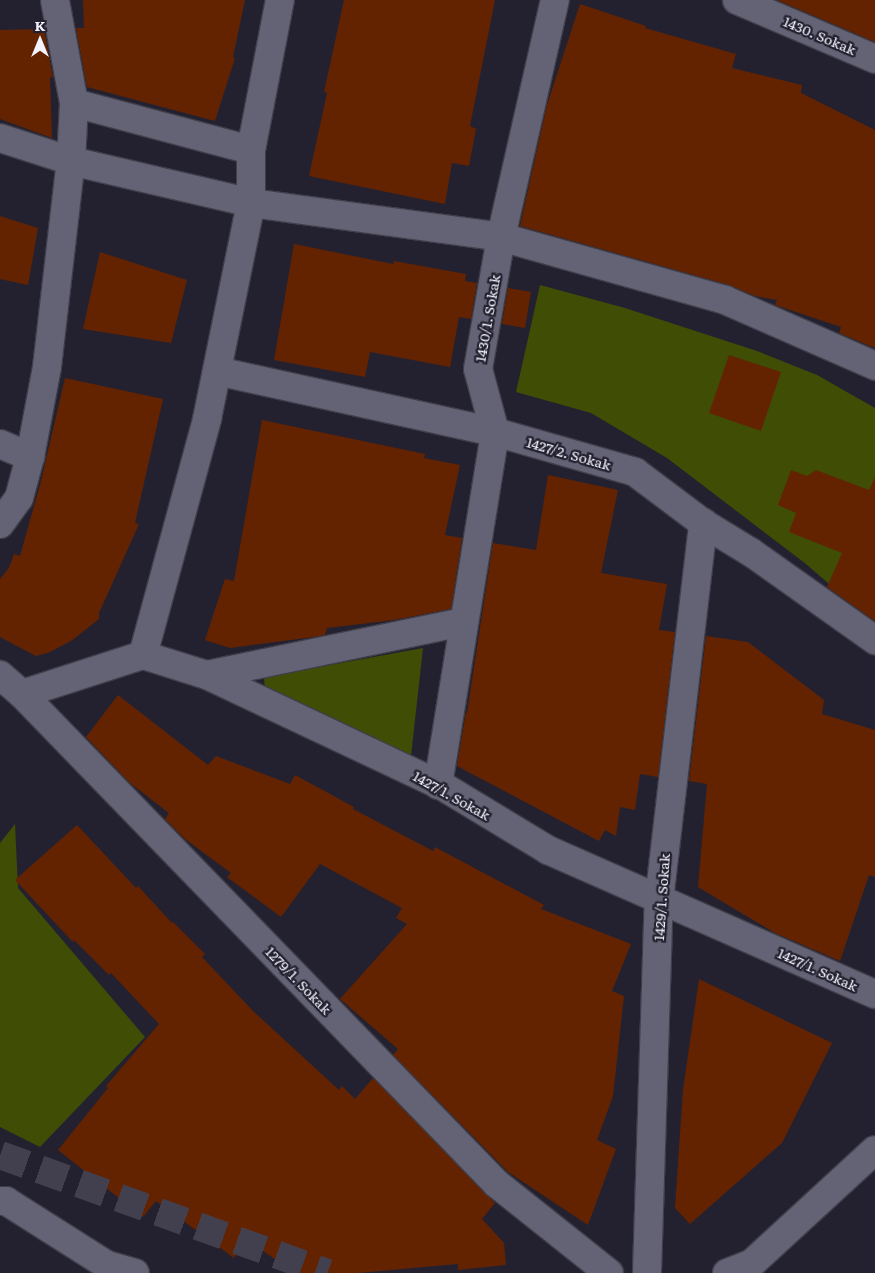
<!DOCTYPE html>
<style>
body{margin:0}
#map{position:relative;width:875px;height:1273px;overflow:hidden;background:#232130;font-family:Literata,serif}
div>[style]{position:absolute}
.green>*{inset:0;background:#3f4d05}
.building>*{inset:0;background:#642300}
.motorway-tunnel>*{height:28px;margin-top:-14px;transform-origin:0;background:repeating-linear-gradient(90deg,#42404f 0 28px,transparent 0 42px)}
.roads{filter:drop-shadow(1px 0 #3f3e4a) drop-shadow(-1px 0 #3f3e4a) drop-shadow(0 1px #3f3e4a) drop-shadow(0 -1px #3f3e4a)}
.minor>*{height:28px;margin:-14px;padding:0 14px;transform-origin:14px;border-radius:14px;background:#646375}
.secondary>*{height:28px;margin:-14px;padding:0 14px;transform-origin:14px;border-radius:14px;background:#646375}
span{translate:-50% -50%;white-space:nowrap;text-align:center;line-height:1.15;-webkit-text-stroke:4.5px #232130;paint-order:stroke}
.street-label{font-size:14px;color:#f3f3fd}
.north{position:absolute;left:15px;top:15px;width:50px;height:50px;-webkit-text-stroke:4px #232130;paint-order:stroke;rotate:0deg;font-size:14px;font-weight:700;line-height:20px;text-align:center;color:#f3f3fd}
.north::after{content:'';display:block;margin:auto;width:18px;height:22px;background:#f3f3fd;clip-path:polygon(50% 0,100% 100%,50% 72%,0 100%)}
</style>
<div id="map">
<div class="green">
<i style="clip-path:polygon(540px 285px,625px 308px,757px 351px,817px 375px,875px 408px,875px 495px,836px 590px,806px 564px,667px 458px,591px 413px,516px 392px)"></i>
<i style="clip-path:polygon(423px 648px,411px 756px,265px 691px,264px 677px)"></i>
<i style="clip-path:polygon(15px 824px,18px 888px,145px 1037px,40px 1147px,0 1127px,0 843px)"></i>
</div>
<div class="building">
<i style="clip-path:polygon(83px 0,245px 0,233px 57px,235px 58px,215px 121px,87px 87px,76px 28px,84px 28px)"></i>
<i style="clip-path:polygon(344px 0,495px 0,470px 126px,476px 129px,469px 166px,452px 163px,445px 204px,309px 176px,327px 93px,324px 92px)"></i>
<i style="clip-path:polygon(777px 0,875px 0,875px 42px)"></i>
<i style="clip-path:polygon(580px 4px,646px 26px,645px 28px,736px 54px,732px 68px,802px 85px,801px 93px,875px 130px,875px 348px,839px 333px,841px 327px,775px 305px,777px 300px,755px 296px,729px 285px,520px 226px,547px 105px)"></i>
<i style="clip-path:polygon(44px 29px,53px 78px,50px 77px,52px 138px,0 119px,0 30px)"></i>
<i style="clip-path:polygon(0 216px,38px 228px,28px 285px,0 279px)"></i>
<i style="clip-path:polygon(294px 244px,393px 264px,394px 261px,466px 274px,465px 281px,477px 283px,471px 319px,459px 317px,450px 367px,370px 352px,365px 377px,274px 360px)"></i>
<i style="clip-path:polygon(100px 252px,187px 280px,171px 343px,83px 329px)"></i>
<i style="clip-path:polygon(508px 288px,531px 292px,525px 328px,502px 324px)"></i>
<i style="clip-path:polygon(729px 355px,781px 372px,761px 431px,709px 413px)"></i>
<i style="clip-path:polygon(65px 378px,163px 399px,135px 523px,139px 524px,99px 613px,99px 619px,71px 641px,50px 652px,36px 656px,0 637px,0 579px,9px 568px,14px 554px,20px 556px,41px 481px)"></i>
<i style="clip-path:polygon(262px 420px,425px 454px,424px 458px,460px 465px,445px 535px,462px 538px,451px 609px,394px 620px,327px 628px,325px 635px,314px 637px,230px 648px,205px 640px,225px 579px,234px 581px)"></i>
<i style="clip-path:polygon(791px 470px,807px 476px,816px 470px,869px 490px,875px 477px,875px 621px,827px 587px,842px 553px,789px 532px,796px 513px,778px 505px)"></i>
<i style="clip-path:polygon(548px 475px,618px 490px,601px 573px,667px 584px,659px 630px,675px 632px,658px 777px,640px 774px,635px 810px,620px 807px,616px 836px,605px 830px,599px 841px,457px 766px,466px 712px,467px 713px,493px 543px,536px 550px)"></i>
<i style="clip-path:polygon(706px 636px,748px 642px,824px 700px,822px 714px,875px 730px,875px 877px,869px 875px,840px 961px,775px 933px,698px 887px,707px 784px,689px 781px)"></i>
<i style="clip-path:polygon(118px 695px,208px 765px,216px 756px,290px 784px,295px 775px,354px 807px,353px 809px,433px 851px,435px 847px,544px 905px,541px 909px,631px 944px,612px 991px,624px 996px,613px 1096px,597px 1140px,616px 1149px,588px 1225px,508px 1172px,393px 1055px,398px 1049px,340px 999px,407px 924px,396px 918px,402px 908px,320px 864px,281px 917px,227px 877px,231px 873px,185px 839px,165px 819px,169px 813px,130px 783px,86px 737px)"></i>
<i style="clip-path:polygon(77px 825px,136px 888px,138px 886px,172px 923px,173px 922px,205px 954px,202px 957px,253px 1011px,339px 1090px,342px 1086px,355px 1099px,373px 1078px,495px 1203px,482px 1219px,504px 1243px,506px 1265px,458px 1270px,458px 1264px,358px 1273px,295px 1273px,247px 1240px,234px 1258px,156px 1201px,143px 1217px,58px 1150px,108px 1088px,106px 1086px,159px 1024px,111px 973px,109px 975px,74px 940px,73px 942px,15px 880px)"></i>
<i style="clip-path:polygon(699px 979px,832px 1043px,782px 1143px,690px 1224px,675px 1208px,683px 1090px)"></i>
</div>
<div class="motorway-tunnel">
<i style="left:0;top:1155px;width:348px;rotate:19.8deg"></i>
</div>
<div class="roads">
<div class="minor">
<i style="left:737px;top:0;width:150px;rotate:23.1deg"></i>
<i style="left:74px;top:103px;width:183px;rotate:14.9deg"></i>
<i style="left:0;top:138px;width:75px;rotate:17.9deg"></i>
<i style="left:71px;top:161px;width:185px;rotate:13.1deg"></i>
<i style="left:251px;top:203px;width:252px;rotate:7.7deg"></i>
<i style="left:501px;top:237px;width:233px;rotate:15.7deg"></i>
<i style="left:725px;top:300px;width:164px;rotate:23.7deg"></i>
<i style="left:217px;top:371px;width:285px;rotate:12.4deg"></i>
<i style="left:495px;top:432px;width:146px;rotate:15.9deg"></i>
<i style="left:635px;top:472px;width:85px;rotate:36.9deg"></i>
<i style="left:703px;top:523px;width:57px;rotate:31.5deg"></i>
<i style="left:752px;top:553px;width:151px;rotate:35.3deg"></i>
<i style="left:0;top:444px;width:33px;rotate:23deg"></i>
<i style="left:0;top:524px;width:32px;rotate:-54deg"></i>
<i style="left:19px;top:498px;width:42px;rotate:-75deg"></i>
<i style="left:30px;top:457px;width:92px;rotate:-79.3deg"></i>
<i style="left:47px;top:367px;width:207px;rotate:-83.4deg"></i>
<i style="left:71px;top:161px;width:58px;rotate:-87deg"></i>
<i style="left:74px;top:103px;width:105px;rotate:-100.5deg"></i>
<i style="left:143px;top:655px;width:245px;rotate:-74.8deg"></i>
<i style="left:207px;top:419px;width:220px;rotate:-78.5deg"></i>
<i style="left:251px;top:203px;width:53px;rotate:-90deg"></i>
<i style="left:251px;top:150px;width:153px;rotate:-79.1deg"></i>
<i style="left:0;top:675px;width:29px;rotate:41deg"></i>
<i style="left:22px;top:694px;width:682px;rotate:45.89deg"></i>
<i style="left:497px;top:1184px;width:143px;rotate:38.5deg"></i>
<i style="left:207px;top:675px;width:262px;rotate:-11.7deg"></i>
<i style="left:22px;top:694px;width:127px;rotate:-17.9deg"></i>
<i style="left:143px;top:655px;width:67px;rotate:17.4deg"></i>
<i style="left:207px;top:675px;width:262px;rotate:25.3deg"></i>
<i style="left:444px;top:787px;width:122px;rotate:31.2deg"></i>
<i style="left:548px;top:850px;width:357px;rotate:23.8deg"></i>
<i style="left:438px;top:785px;width:358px;rotate:-80.8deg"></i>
<i style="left:495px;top:432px;width:65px;rotate:-105.1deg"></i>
<i style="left:478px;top:369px;width:134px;rotate:-80.1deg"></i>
<i style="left:501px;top:237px;width:243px;rotate:-77.2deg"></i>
<i style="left:647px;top:1273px;width:373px;rotate:-88.2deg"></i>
<i style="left:659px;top:900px;width:380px;rotate:-83.3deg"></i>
</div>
<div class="secondary">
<i style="left:0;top:1201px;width:6px"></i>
<i style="left:6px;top:1201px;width:120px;rotate:32.4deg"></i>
<i style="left:107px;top:1265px;width:29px;rotate:16deg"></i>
<i style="left:727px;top:1273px;width:26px;rotate:-21deg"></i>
<i style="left:751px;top:1264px;width:168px;rotate:-42.6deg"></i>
</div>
</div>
<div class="street-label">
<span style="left:820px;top:35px;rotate:23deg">1430. Sokak</span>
<span style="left:487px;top:318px;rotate:-80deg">1430/1. Sokak</span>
<span style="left:569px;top:453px;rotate:16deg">1427/2. Sokak</span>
<span style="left:452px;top:795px;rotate:29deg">1427/1. Sokak</span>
<span style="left:661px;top:897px;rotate:-86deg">1429/1. Sokak</span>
<span style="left:818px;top:969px;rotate:24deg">1427/1. Sokak</span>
<span style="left:299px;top:980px;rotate:46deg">1279/1. Sokak</span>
</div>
<div class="north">K</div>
</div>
